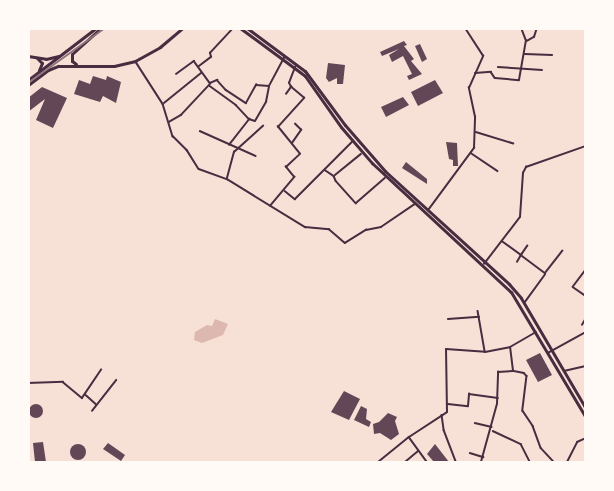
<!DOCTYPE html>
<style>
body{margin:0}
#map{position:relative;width:614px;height:491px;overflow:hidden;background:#f7e1d7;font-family:"Sofia Sans Condensed",sans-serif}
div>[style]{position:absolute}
.water>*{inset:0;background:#dcb8b0}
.building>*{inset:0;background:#644757}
.round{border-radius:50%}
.minor>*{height:1.5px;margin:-0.75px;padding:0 0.75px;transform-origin:0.75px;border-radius:0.75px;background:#4a2c40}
.tertiary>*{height:2px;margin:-1px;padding:0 1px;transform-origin:1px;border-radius:1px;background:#4a2c40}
.primary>*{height:3px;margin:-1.5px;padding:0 1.5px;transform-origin:1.5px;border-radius:1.5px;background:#4a2c40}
.trunk>*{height:3px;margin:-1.5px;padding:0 1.5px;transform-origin:1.5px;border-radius:1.5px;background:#4a2c40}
.rail>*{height:1.5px;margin:-0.75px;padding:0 0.75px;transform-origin:0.75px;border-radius:0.75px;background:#8f747c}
span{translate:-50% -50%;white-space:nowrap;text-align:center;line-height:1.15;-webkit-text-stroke:4.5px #fffaf5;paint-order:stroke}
.frame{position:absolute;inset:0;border:30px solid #fffaf5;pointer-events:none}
</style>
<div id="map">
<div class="water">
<i style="clip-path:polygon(215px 319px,228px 324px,223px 335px,202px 343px,194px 340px,195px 332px,207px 325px,212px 326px)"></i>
</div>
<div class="building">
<i style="clip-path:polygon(404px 41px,407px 45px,404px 46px,414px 59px,411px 61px,422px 74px,409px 80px,407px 76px,412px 74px,403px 56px,392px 62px,389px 55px,399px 49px,382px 56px,380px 52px)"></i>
<i style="clip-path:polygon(420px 44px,427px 59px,422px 62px,415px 46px)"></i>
<i style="clip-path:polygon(328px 63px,345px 65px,343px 84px,337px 84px,337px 78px,329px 82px,326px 78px)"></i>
<i style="clip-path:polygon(93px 76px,106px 80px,107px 76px,121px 82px,116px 103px,103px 96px,100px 102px,74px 94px,79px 80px,90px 84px)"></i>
<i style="clip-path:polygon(435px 80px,443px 93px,418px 106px,411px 92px)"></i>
<i style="clip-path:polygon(42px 87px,67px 98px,53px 128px,36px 120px,45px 99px,28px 112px,28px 98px)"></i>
<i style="clip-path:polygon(403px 97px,409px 105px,386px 117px,381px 107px)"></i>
<i style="clip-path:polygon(446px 142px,457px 143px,458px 166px,453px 166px,453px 160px,449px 159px)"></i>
<i style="clip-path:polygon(406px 162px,427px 179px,427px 184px,402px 168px)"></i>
<i style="clip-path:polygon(540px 353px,552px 375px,538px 382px,526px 360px)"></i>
<i style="clip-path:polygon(344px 391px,360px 399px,349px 420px,331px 412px)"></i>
<i class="round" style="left:29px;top:404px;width:14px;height:14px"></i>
<i style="clip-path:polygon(361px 406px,367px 409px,366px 419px,371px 422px,369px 427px,354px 420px)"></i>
<i style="clip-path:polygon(388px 413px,397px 417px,395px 421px,399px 434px,391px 440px,380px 433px,374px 434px,373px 424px,379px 422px)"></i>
<i style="clip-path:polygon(43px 442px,46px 462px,35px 462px,33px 443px)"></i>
<i style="clip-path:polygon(108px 443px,125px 455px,121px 461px,103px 449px)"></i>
<i class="round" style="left:70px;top:444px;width:16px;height:16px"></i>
<i style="clip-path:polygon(435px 444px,449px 462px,434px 462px,427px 454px)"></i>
</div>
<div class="minor">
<i style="left:527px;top:41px;width:8px;rotate:-30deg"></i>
<i style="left:534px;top:37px;width:9px;rotate:-72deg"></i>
<i style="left:525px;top:54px;width:27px;rotate:2deg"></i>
<i style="left:136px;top:62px;width:50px;rotate:57.3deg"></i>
<i style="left:163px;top:104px;width:34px;rotate:73deg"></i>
<i style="left:173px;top:136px;width:20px;rotate:45deg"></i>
<i style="left:187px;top:150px;width:22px;rotate:58deg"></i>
<i style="left:199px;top:169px;width:30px;rotate:20deg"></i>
<i style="left:227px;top:179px;width:92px;rotate:31.6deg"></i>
<i style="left:305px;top:227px;width:24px;rotate:5deg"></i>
<i style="left:329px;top:229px;width:21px;rotate:41deg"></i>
<i style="left:345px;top:243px;width:25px;rotate:-32deg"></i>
<i style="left:366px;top:230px;width:15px;rotate:-11deg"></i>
<i style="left:381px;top:227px;width:41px;rotate:-34.1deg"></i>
<i style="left:199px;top:66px;width:15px;rotate:-37deg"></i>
<i style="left:211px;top:57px;width:4px;rotate:-104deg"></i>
<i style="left:210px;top:53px;width:34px;rotate:-47deg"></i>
<i style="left:498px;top:67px;width:44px;rotate:3.9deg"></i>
<i style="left:475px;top:73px;width:16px;rotate:-4deg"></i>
<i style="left:491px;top:72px;width:7px;rotate:56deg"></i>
<i style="left:495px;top:78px;width:24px;rotate:5deg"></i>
<i style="left:519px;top:80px;width:40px;rotate:-80deg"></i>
<i style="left:526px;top:41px;width:14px;rotate:-111deg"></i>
<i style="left:176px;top:74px;width:22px;rotate:-36deg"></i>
<i style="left:194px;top:61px;width:27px;rotate:54deg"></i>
<i style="left:210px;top:83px;width:8px;rotate:-23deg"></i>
<i style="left:217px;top:80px;width:13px;rotate:48deg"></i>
<i style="left:226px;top:90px;width:24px;rotate:33deg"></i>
<i style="left:246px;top:103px;width:21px;rotate:-61deg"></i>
<i style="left:256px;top:85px;width:13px;rotate:4deg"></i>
<i style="left:269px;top:86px;width:32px;rotate:-62deg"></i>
<i style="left:210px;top:86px;width:32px;rotate:36deg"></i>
<i style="left:236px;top:105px;width:19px;rotate:47deg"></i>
<i style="left:286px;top:94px;width:9px;rotate:-54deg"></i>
<i style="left:291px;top:87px;width:4px;rotate:-117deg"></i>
<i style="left:289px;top:83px;width:17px;rotate:-69deg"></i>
<i style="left:164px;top:103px;width:48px;rotate:-39deg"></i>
<i style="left:169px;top:122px;width:14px;rotate:-30deg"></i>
<i style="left:181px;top:115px;width:42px;rotate:-46.9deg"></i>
<i style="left:200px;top:131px;width:61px;rotate:24.1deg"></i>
<i style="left:476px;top:132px;width:39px;rotate:17deg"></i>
<i style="left:292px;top:143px;width:16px;rotate:-55deg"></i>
<i style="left:301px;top:130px;width:8px;rotate:-135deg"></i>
<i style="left:229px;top:145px;width:33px;rotate:-52deg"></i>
<i style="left:249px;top:119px;width:6px;rotate:18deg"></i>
<i style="left:255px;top:121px;width:22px;rotate:-60deg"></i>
<i style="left:266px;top:102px;width:15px;rotate:-79deg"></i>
<i style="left:471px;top:153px;width:32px;rotate:34deg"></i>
<i style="left:325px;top:170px;width:11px;rotate:34deg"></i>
<i style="left:334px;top:176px;width:5px;rotate:68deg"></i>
<i style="left:336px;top:181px;width:30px;rotate:48deg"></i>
<i style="left:356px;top:203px;width:38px;rotate:-41deg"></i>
<i style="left:335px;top:175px;width:33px;rotate:-39deg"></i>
<i style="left:227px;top:178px;width:27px;rotate:-75deg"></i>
<i style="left:234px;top:152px;width:39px;rotate:-42deg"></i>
<i style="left:285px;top:191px;width:13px;rotate:39deg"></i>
<i style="left:295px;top:199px;width:81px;rotate:-45deg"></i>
<i style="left:270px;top:206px;width:38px;rotate:-50deg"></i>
<i style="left:294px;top:177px;width:13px;rotate:-129deg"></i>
<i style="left:286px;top:167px;width:19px;rotate:-43deg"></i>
<i style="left:300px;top:154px;width:35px;rotate:-129deg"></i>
<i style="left:278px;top:127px;width:39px;rotate:-48deg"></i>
<i style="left:304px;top:98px;width:17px;rotate:-140deg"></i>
<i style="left:429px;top:209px;width:76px;rotate:-53.6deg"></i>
<i style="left:474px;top:148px;width:31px;rotate:-88deg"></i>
<i style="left:475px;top:117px;width:30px;rotate:-102deg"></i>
<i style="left:469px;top:88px;width:35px;rotate:-66deg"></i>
<i style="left:483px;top:56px;width:33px;rotate:-123deg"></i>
<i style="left:502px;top:241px;width:24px;rotate:36deg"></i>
<i style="left:521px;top:255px;width:11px;rotate:-56deg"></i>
<i style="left:517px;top:262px;width:8px;rotate:-60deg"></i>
<i style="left:521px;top:255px;width:30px;rotate:37deg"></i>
<i style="left:545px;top:273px;width:28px;rotate:-52deg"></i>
<i style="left:484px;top:264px;width:59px;rotate:-52.5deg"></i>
<i style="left:520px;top:217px;width:44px;rotate:-86.1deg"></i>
<i style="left:523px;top:173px;width:7px;rotate:-63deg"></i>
<i style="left:526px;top:167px;width:64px;rotate:-19.3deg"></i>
<i style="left:586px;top:270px;width:21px;rotate:127deg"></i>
<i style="left:573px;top:287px;width:16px;rotate:35deg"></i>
<i style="left:525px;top:302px;width:34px;rotate:-54deg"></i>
<i style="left:478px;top:311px;width:41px;rotate:80.1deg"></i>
<i style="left:448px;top:319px;width:31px;rotate:-4deg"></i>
<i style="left:582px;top:325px;width:8px;rotate:-60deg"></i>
<i style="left:548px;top:353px;width:43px;rotate:-28.9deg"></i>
<i style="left:514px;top:371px;width:10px;rotate:11deg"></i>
<i style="left:524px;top:373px;width:4px;rotate:45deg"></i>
<i style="left:527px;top:376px;width:35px;rotate:97deg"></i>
<i style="left:523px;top:411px;width:18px;rotate:56deg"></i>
<i style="left:533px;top:426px;width:23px;rotate:70deg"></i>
<i style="left:541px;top:448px;width:19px;rotate:47deg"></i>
<i style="left:564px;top:371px;width:23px;rotate:-13deg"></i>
<i style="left:28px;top:383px;width:35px;rotate:-2deg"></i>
<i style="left:63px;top:382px;width:25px;rotate:40deg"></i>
<i style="left:82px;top:398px;width:34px;rotate:-56deg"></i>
<i style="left:86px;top:395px;width:13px;rotate:42deg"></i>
<i style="left:448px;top:404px;width:20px;rotate:6deg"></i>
<i style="left:468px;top:406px;width:12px;rotate:-85deg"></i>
<i style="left:469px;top:394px;width:29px;rotate:8deg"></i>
<i style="left:92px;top:411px;width:39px;rotate:-52deg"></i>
<i style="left:442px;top:415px;width:15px;rotate:82deg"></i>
<i style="left:444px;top:430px;width:34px;rotate:69deg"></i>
<i style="left:475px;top:423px;width:17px;rotate:13deg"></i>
<i style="left:493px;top:431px;width:31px;rotate:25deg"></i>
<i style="left:521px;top:444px;width:20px;rotate:63deg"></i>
<i style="left:409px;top:437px;width:31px;rotate:54deg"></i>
<i style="left:470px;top:453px;width:14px;rotate:17deg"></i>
<i style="left:405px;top:462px;width:17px;rotate:-40deg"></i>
<i style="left:481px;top:462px;width:60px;rotate:-74.6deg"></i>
<i style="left:497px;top:404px;width:32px;rotate:-88deg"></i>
<i style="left:498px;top:372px;width:15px;rotate:-4deg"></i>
<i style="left:513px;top:371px;width:23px;rotate:-97deg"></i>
</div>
<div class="tertiary">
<i style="left:378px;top:462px;width:40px;rotate:-39deg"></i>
<i style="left:409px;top:437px;width:45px;rotate:-33.3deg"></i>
<i style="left:447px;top:412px;width:63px;rotate:-90.9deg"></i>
<i style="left:446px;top:349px;width:39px;rotate:4deg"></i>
<i style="left:485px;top:352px;width:25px;rotate:-11deg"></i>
<i style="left:510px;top:347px;width:30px;rotate:-30deg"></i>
<i style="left:567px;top:462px;width:22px;rotate:-63deg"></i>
<i style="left:577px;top:442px;width:10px;rotate:-24deg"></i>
</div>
<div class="primary">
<i style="left:240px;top:28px;width:81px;rotate:36.4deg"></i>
<i style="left:305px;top:76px;width:62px;rotate:54.8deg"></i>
<i style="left:341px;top:127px;width:48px;rotate:49.3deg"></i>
<i style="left:372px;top:163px;width:190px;rotate:42.9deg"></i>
<i style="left:511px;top:292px;width:147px;rotate:59.2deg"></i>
<i style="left:247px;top:28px;width:72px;rotate:36.6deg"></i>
<i style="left:305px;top:71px;width:67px;rotate:53.5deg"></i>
<i style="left:345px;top:125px;width:61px;rotate:49deg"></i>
<i style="left:385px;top:171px;width:168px;rotate:42.3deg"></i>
<i style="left:509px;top:284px;width:18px;rotate:49deg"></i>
<i style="left:521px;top:298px;width:129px;rotate:59.6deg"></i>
<i style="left:28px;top:56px;width:18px;rotate:9deg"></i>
<i style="left:46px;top:59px;width:13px;rotate:-13deg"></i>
</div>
<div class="trunk">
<i style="left:37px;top:58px;width:7px;rotate:45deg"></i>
<i style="left:42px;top:63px;width:8px;rotate:113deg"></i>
<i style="left:76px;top:64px;width:5px;rotate:-143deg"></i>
<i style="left:72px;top:61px;width:7px;rotate:-90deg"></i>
<i style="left:72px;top:54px;width:39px;rotate:-42deg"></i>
<i style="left:28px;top:80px;width:86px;rotate:-37.4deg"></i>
<i style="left:28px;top:85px;width:25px;rotate:-37deg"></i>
<i style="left:48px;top:70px;width:11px;rotate:-22deg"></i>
<i style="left:58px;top:66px;width:56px"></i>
<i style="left:114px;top:66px;width:22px;rotate:-13deg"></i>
<i style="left:135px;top:61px;width:29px;rotate:-29deg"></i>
<i style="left:160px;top:47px;width:30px;rotate:-40deg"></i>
</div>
<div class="rail">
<i style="left:28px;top:83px;width:95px;rotate:-35.5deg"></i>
</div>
<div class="frame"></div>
</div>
